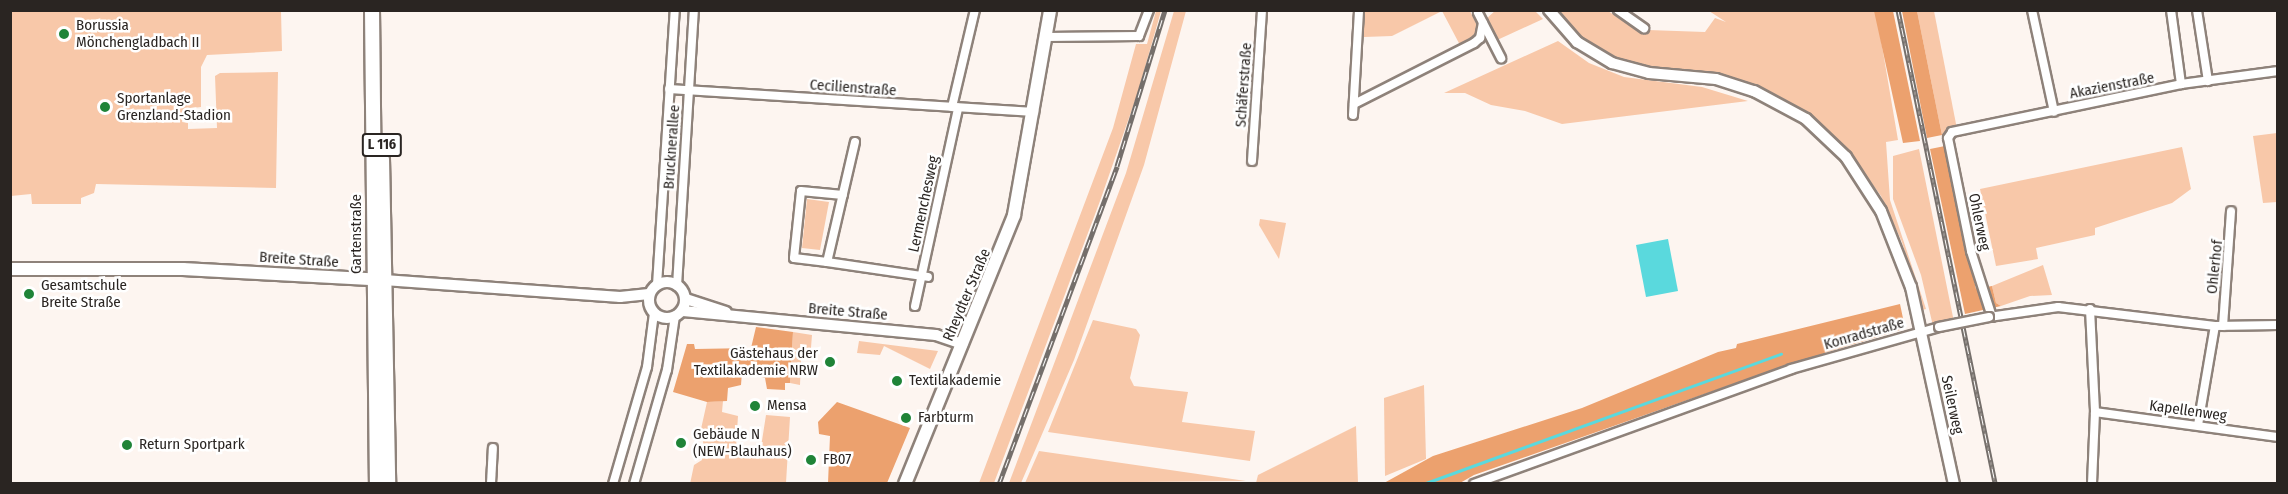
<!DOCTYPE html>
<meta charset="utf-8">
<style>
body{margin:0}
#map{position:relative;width:2288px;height:494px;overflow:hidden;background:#fdf5f0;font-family:"Fira Sans Condensed",sans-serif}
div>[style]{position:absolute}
.green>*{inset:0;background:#f8c8a9}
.forest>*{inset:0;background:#eca16e}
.water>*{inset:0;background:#5ad9dd}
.stream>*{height:3px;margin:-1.5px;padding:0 1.5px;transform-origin:1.5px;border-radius:1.5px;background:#5ad9dd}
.roads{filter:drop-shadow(2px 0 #8e827a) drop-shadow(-2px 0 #8e827a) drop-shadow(0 2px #8e827a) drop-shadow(0 -2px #8e827a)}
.minor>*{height:8px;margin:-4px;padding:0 4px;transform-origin:4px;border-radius:4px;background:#fff}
.tertiary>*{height:10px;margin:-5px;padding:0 5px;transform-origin:5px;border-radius:5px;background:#fff}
.tertiary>.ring{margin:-5px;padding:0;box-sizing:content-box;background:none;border:10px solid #fff;border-radius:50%}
.secondary>*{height:12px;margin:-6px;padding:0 6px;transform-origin:6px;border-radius:6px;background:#fff}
.primary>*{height:14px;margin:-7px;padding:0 7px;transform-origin:7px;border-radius:7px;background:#fff}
.rail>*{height:5px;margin-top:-2.5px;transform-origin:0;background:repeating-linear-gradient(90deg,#fff 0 9px,#756f6b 0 18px);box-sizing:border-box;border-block:2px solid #756f6b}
.bridges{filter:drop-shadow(2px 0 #8e827a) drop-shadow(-2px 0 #8e827a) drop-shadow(0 2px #8e827a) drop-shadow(0 -2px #8e827a)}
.minor-bridge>*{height:8px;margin:-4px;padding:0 4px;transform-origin:4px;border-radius:4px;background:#fff}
.dots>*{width:16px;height:16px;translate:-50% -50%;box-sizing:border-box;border:3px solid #fff;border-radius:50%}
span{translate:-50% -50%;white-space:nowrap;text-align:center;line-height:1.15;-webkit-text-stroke:5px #fff;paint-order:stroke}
.shield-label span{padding:2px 4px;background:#fff;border:2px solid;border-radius:4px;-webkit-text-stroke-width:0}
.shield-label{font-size:14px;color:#2a2522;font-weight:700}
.poi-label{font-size:15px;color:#2a2522}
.left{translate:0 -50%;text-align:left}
.right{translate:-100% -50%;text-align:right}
.street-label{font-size:15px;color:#2a2522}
.frame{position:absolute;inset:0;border:12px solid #2a2522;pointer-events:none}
</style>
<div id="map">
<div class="green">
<i style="clip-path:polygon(11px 10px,281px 11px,282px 51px,207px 55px,201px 67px,201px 107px,185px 109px,182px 122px,188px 123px,188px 129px,217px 128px,215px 76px,220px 73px,278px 72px,276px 188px,96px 184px,94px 193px,81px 198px,81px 204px,32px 204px,31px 194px,11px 196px)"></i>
<i style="clip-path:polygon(1496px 10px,1535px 11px,1543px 19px,1495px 41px,1486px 19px)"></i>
<i style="clip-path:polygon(1156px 11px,1161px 11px,1138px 92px,1100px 201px,994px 483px,979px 483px,1113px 128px,1136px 44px,1147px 44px)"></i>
<i style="clip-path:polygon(1174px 11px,1186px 11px,1144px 165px,1074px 360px,1021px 483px,1009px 483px,1126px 173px)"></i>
<i style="clip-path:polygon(1364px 11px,1470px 11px,1479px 29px,1478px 36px,1461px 47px,1442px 11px,1392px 36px,1364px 37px)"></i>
<i style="clip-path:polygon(1558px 11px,1608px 11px,1643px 34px,1648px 30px,1705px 32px,1715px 18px,1726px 22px,1709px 11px,1876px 11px,1898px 140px,1886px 142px,1890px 200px,1926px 309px,1922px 310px,1902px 242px,1881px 196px,1853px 158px,1822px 127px,1783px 100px,1739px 81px,1701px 72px,1649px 68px,1614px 59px,1589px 44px)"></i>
<i style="clip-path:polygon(1917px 11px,1934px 11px,1957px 129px,1942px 135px)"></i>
<i style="clip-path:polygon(1558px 41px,1589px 63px,1624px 77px,1702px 87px,1748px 101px,1562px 124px,1525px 111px,1491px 105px,1465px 93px,1444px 93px)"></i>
<i style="clip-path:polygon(2277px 133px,2277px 202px,2263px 203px,2253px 136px)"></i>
<i style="clip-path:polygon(2182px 147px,2191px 189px,2172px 203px,2095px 228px,2095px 235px,2036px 248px,2038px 259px,1996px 266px,1980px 189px)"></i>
<i style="clip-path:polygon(1919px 149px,1954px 322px,1933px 326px,1921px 275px,1893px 199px,1893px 156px)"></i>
<i style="clip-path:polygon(807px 199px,829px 202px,820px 250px,802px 248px)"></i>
<i style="clip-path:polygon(1260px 219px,1286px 223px,1279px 259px,1259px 225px)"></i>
<i style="clip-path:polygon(2043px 265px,2052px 295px,2030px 296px,2001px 306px,1996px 303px,1992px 286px)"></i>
<i style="clip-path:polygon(1093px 320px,1136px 329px,1140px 335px,1130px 378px,1134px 386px,1188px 392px,1182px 422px,1255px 431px,1250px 461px,1048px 432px)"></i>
<i style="clip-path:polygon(793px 332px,812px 335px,810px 360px,801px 360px,800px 385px,790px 383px)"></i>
<i style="clip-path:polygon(859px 341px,938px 351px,930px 369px,884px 346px,880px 355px,857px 353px)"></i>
<i style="clip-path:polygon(1424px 385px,1426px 459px,1385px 476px,1384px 398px)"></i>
<i style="clip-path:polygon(723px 401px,722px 412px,738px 416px,736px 446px,761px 447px,766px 415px,790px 417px,786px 483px,690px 484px,694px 465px,702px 460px,704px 430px,701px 429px,707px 402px)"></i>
<i style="clip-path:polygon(1356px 426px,1358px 483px,1256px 483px,1258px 475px)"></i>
<i style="clip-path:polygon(1039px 451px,1246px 481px,1025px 483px)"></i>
</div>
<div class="forest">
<i style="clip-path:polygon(1874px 11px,1893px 11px,1920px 141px,1903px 143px)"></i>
<i style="clip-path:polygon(1902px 11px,1917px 11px,1942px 135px,1927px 138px)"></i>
<i style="clip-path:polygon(1945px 146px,1976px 289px,1992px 286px,1996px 303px,2001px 306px,1965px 314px,1930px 149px)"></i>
<i style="clip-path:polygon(1900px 304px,1904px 323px,1900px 330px,1796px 362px,1474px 475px,1460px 483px,1384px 483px,1433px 456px,1582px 408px,1718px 352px,1736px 348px,1737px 344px)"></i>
<i style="clip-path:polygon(756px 327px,793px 332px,790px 383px,785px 383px,785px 390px,767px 389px,765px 378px,742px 372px,741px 385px,728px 388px,727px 401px,707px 402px,673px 392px,687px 344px,694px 344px,695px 349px,751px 348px)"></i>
<i style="clip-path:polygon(837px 402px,910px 428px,887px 483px,828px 483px,830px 436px,819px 434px,818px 422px)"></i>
</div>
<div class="water">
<i style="clip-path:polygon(1668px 239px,1678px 291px,1646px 297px,1636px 245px)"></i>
</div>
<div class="stream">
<i style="left:1423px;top:484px;width:381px;rotate:-20deg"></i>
</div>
<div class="roads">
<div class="minor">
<i style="left:1618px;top:10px;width:32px;rotate:35deg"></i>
<i style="left:2032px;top:10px;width:104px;rotate:77.8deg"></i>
<i style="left:2171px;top:10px;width:75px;rotate:82.3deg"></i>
<i style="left:2197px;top:10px;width:72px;rotate:81.2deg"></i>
<i style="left:1478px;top:13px;width:51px;rotate:62.9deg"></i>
<i style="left:1046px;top:37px;width:93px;rotate:-0.6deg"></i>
<i style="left:1139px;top:36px;width:28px;rotate:-69deg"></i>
<i style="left:669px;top:89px;width:366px;rotate:3.6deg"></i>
<i style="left:1354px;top:104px;width:135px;rotate:-26.9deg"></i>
<i style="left:1474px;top:43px;width:8px;rotate:-40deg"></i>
<i style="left:1480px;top:38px;width:15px;rotate:-79deg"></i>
<i style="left:952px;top:107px;width:100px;rotate:-76.7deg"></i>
<i style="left:1353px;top:115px;width:105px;rotate:-86.7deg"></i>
<i style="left:855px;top:142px;width:123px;rotate:103.1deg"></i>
<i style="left:827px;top:262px;width:102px;rotate:8.4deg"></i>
<i style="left:1252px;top:161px;width:151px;rotate:-86.2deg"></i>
<i style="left:827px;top:262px;width:33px;rotate:-173deg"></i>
<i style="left:794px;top:258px;width:67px;rotate:-84deg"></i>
<i style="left:801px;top:191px;width:42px;rotate:5.4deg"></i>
<i style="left:657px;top:285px;width:276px;rotate:-86.3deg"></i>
<i style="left:677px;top:286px;width:277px;rotate:-86.5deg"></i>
<i style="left:915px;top:306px;width:203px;rotate:-77.7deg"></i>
<i style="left:2090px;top:309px;width:103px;rotate:87.2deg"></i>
<i style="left:2095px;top:412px;width:72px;rotate:92.4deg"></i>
<i style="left:1989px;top:317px;width:70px;rotate:-8.2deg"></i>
<i style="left:2058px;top:307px;width:158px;rotate:6.9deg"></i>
<i style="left:2215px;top:326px;width:63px;rotate:-0.9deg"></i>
<i style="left:1992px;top:317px;width:69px;rotate:-107.7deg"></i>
<i style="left:1971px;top:251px;width:115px;rotate:-101.5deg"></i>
<i style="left:1948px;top:138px;width:7px;rotate:-56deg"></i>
<i style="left:1952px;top:132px;width:234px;rotate:-11.8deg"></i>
<i style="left:2181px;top:84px;width:98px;rotate:-7.6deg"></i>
<i style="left:2223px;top:326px;width:115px;rotate:-86deg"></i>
<i style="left:2095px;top:412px;width:185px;rotate:7.8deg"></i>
<i style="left:2198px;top:425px;width:100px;rotate:-80.3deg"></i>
<i style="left:491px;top:484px;width:36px;rotate:-87deg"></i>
<i style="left:613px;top:484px;width:122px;rotate:-73.8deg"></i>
<i style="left:647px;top:367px;width:54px;rotate:-82.6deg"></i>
<i style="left:634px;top:484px;width:119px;rotate:-73.9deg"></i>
<i style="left:667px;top:370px;width:55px;rotate:-81.6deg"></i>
<i style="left:1474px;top:484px;width:337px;rotate:-19.9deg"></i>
<i style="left:1791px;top:369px;width:154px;rotate:-15.8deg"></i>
</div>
<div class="tertiary">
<i style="left:1549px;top:10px;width:43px;rotate:48.8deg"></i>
<i style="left:1577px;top:42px;width:41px;rotate:31deg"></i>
<i style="left:1612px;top:63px;width:38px;rotate:15deg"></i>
<i style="left:1649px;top:73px;width:67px;rotate:5.1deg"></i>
<i style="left:1716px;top:79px;width:40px;rotate:18deg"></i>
<i style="left:1754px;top:91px;width:59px;rotate:28.3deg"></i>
<i style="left:1806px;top:119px;width:55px;rotate:43.5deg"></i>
<i style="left:1846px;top:157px;width:64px;rotate:57.1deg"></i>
<i style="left:1881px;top:211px;width:82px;rotate:68.5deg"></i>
<i style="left:1911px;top:287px;width:202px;rotate:77.7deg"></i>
<i style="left:384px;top:280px;width:237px;rotate:4.1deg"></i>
<i style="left:620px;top:297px;width:29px;rotate:-6deg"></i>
<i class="ring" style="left:649px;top:282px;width:26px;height:26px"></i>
<i style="left:686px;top:299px;width:42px;rotate:18deg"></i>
<i style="left:683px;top:311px;width:254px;rotate:5.4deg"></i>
<i style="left:936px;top:335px;width:28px;rotate:19deg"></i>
</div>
<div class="secondary">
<i style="left:10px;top:269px;width:173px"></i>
<i style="left:183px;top:269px;width:201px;rotate:3.1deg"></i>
<i style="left:905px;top:484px;width:290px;rotate:-67.9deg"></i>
<i style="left:1014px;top:215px;width:208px;rotate:-80deg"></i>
</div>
<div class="primary">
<i style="left:372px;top:10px;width:474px;rotate:89.4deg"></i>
<i style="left:382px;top:159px;width:325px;rotate:88.9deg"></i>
</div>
</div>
<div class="rail">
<i style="left:1898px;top:10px;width:484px;rotate:78.4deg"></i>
<i style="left:999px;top:484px;width:339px;rotate:-69.6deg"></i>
<i style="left:1117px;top:166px;width:163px;rotate:-72.9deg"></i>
</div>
<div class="bridges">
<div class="minor-bridge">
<i style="left:1939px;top:327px;width:51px;rotate:-11.3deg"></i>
</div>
</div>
<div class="dots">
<i style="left:64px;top:34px;background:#1f8438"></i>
<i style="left:105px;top:107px;background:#1f8438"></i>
<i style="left:29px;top:294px;background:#1f8438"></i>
<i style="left:830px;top:362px;background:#1f8438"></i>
<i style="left:897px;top:381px;background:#1f8438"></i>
<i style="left:755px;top:406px;background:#1f8438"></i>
<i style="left:906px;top:418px;background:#1f8438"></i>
<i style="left:681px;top:443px;background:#1f8438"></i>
<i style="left:127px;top:445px;background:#1f8438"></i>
<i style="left:811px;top:460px;background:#1f8438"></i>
</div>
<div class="shield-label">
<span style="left:382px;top:145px">L 116</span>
</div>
<div class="poi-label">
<span class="left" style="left:76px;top:34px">Borussia<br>Mönchengladbach II</span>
<span class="left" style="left:117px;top:107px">Sportanlage<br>Grenzland-Stadion</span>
<span class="left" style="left:41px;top:294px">Gesamtschule<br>Breite Straße</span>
<span class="right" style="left:818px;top:362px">Gästehaus der<br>Textilakademie NRW</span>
<span class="left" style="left:909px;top:381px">Textilakademie</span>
<span class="left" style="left:767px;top:406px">Mensa</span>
<span class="left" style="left:918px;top:418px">Farbturm</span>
<span class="left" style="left:693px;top:443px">Gebäude N<br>(NEW-Blauhaus)</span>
<span class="left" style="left:139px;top:445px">Return Sportpark</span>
<span class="left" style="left:823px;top:460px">FB07</span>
</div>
<div class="street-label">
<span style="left:1244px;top:85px;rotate:-86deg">Schäferstraße</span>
<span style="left:2112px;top:86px;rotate:-11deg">Akazienstraße</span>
<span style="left:853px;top:88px;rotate:4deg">Cecilienstraße</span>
<span style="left:672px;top:147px;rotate:-86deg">Brucknerallee</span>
<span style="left:924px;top:204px;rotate:-78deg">Lermenchesweg</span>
<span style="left:1979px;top:222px;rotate:78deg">Ohlerweg</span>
<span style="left:357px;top:234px;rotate:-90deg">Gartenstraße</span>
<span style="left:299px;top:260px;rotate:4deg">Breite Straße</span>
<span style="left:2215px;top:267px;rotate:-84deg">Ohlerhof</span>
<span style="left:967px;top:295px;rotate:-67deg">Rheydter Straße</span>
<span style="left:848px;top:312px;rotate:5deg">Breite Straße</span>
<span style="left:1864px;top:334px;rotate:-16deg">Konradstraße</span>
<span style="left:1952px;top:405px;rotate:78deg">Seilerweg</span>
<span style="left:2188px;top:411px;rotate:8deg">Kapellenweg</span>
</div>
<div class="frame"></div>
</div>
